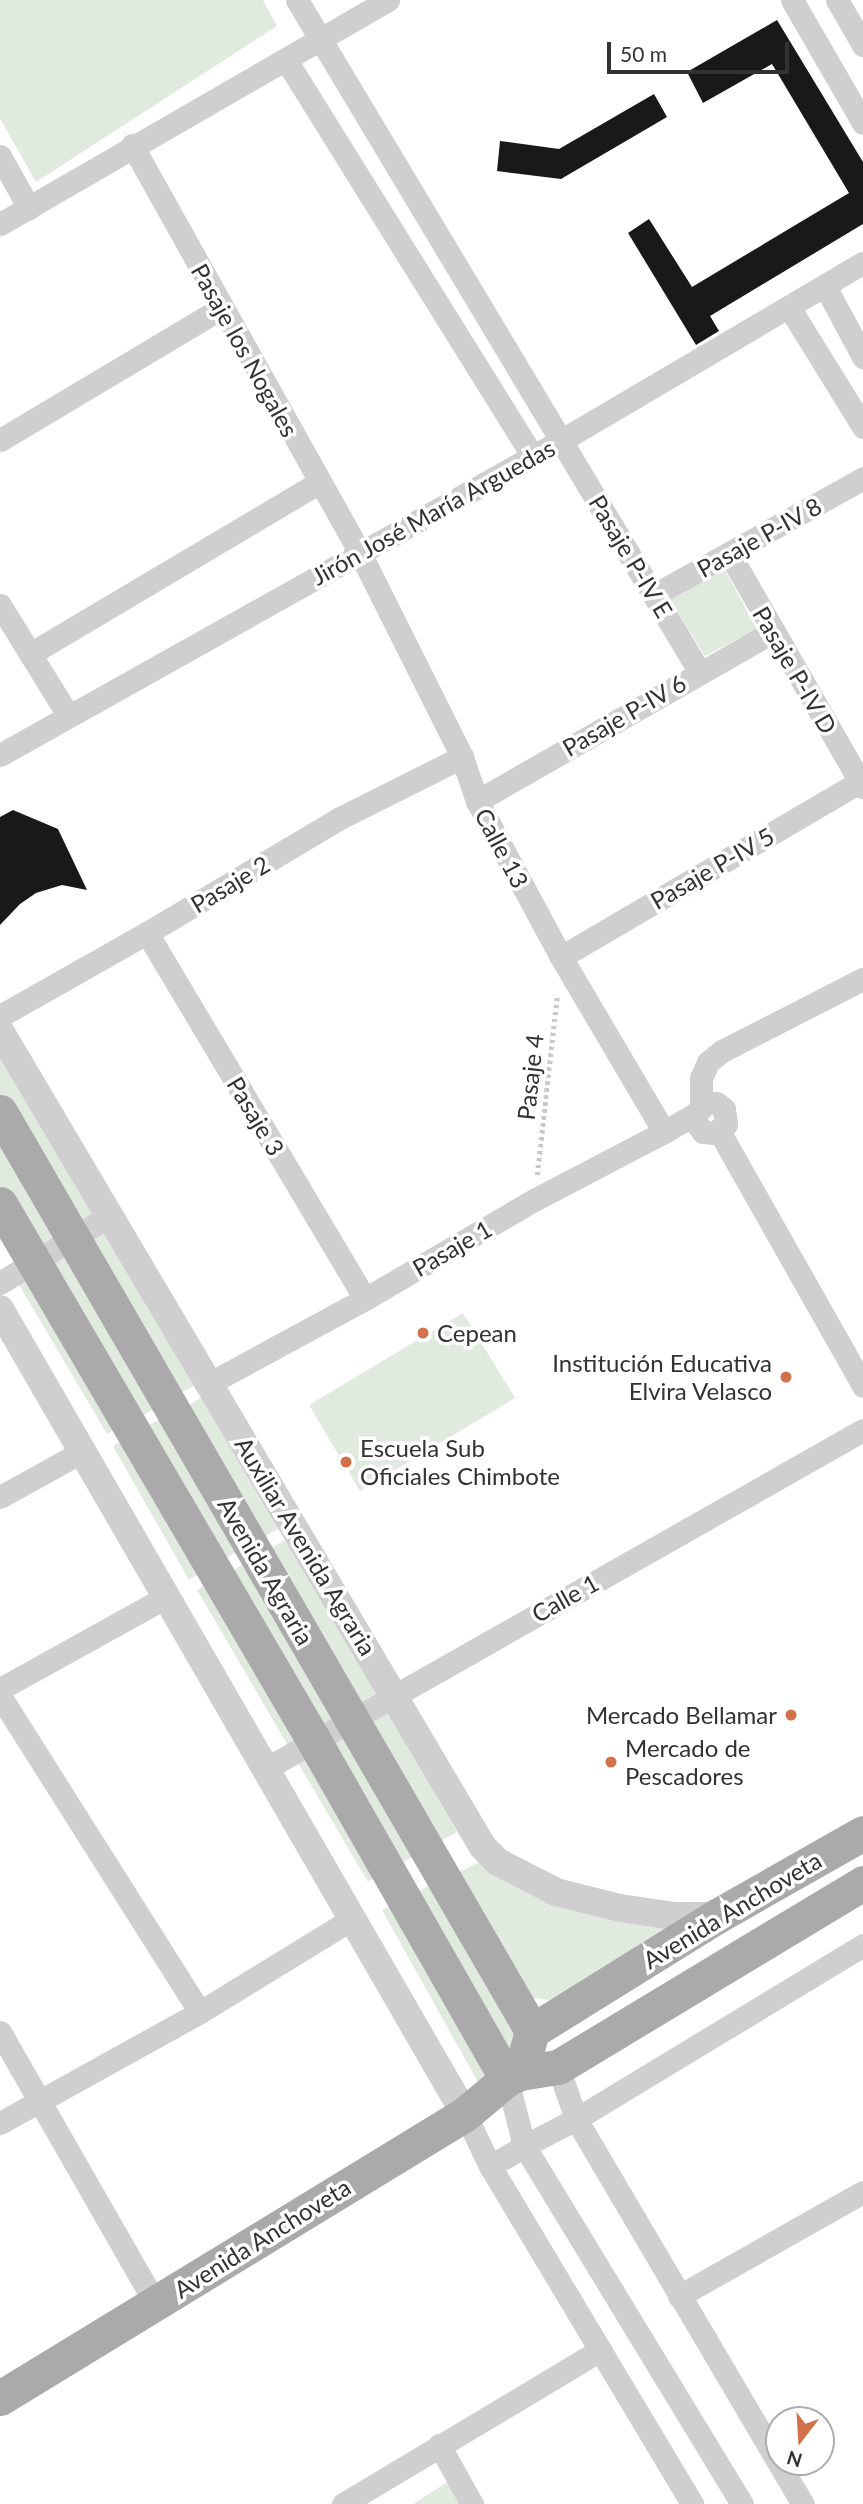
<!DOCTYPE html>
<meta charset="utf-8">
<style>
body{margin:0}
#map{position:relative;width:863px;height:2504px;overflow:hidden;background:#fff;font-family:Lato,sans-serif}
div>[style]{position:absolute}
.green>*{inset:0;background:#e1eadf}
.building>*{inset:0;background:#191919}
.path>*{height:4.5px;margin-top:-2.25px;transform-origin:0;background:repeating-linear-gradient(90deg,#c9c9c9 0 3.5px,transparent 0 7px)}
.minor>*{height:23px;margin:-11.5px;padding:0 11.5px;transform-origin:11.5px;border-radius:11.5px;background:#cfcfcf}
.tertiary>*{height:28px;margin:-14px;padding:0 14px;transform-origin:14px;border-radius:14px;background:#cfcfcf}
.primary>*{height:35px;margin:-17.5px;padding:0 17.5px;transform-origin:17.5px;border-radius:17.5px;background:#aaa}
.dots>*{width:19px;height:19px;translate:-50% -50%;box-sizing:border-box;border:4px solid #fff;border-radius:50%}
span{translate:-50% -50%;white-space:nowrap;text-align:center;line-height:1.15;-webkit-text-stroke:7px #fff;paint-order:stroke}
.street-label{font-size:24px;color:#323232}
.poi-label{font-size:24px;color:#323232}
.left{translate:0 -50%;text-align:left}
.right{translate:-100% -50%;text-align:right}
.north{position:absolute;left:765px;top:2406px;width:70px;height:70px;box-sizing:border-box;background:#fff;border:2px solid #adadad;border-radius:50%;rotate:197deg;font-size:19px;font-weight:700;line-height:28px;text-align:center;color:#323232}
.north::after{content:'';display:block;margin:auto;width:24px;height:32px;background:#d3714a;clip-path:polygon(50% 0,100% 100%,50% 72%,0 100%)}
.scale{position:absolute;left:607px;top:42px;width:182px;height:32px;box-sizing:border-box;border:4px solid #323232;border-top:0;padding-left:9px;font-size:21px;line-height:24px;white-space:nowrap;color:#323232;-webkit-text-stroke:5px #fff;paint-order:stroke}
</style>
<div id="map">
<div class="green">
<i style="clip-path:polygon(0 0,263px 0,277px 26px,36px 182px,0 118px)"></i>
<i style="clip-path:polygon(725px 570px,757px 629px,705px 656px,668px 597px)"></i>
<i style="clip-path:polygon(0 1043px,102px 1217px,76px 1232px,0 1103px)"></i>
<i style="clip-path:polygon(0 1121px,67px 1236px,35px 1254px,0 1194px)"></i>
<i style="clip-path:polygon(107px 1224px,197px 1384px,172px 1398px,81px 1240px)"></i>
<i style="clip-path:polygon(74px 1244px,167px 1402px,133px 1421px,41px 1263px)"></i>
<i style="clip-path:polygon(34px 1267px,126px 1423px,107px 1434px,15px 1278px)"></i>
<i style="clip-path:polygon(463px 1313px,515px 1398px,360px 1491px,309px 1405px)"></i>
<i style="clip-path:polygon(206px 1395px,283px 1526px,257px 1541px,180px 1410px)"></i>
<i style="clip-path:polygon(171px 1413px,246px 1547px,215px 1564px,140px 1430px)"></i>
<i style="clip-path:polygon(132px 1436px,208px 1569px,189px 1580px,113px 1446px)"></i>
<i style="clip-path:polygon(288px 1538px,380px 1691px,357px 1704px,264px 1552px)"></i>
<i style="clip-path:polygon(252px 1559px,344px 1715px,318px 1730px,226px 1574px)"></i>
<i style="clip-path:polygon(215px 1579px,308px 1739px,290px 1749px,197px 1590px)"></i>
<i style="clip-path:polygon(389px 1710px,457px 1832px,435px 1844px,367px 1722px)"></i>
<i style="clip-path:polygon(351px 1733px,420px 1853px,396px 1866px,327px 1746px)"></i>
<i style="clip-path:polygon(312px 1748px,385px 1872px,368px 1882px,295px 1758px)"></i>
<i style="clip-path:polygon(481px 1861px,682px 1922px,555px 2001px,527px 1997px,457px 1873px)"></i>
<i style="clip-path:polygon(439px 1880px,525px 2031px,516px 2064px,412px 1895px)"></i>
<i style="clip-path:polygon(403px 1899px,500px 2072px,479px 2084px,382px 1910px)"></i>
<i style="clip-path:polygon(452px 2479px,466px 2504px,413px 2504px)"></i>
</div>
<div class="building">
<i style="clip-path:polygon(777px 20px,863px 162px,863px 224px,710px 316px,719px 331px,696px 345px,628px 233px,649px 219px,692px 287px,849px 193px,772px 64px,703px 103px,687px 72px)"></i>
<i style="clip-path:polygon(654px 94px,667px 117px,561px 179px,497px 171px,500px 141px,559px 149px)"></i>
<i style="clip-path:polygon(13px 810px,58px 829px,87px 890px,62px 885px,36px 893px,20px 904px,0 925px,0 817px)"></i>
</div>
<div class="path">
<i style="left:537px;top:1175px;width:180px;rotate:-83.6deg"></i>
</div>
<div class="minor">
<i style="left:297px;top:0;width:782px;rotate:59.07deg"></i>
<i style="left:792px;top:0;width:142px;rotate:60deg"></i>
<i style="left:837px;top:0;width:52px;rotate:60deg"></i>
<i style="left:286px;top:60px;width:468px;rotate:58.1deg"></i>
<i style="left:132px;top:145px;width:467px;rotate:60.8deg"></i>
<i style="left:360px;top:553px;width:228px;rotate:63.4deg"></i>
<i style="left:462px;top:757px;width:46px;rotate:71.2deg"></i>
<i style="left:477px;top:801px;width:177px;rotate:61.7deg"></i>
<i style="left:561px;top:957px;width:203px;rotate:59.5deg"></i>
<i style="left:0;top:156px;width:60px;rotate:60.9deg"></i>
<i style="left:0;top:224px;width:448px;rotate:-30deg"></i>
<i style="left:825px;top:286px;width:81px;rotate:61.8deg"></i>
<i style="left:789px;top:307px;width:141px;rotate:58.3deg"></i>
<i style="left:0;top:440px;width:257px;rotate:-30.8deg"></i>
<i style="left:729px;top:553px;width:270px;rotate:60.2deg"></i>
<i style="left:654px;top:595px;width:240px;rotate:-29.2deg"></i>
<i style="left:0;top:605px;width:129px;rotate:58.3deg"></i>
<i style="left:30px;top:654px;width:337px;rotate:-30.7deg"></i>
<i style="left:0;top:755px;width:644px;rotate:-29.27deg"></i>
<i style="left:562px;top:440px;width:349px;rotate:-30.5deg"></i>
<i style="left:477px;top:801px;width:340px;rotate:-29.8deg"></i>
<i style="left:147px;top:933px;width:426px;rotate:59.2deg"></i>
<i style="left:561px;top:957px;width:350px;rotate:-30.4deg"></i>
<i style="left:0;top:1016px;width:169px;rotate:-29.5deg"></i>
<i style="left:147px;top:933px;width:222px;rotate:-30.8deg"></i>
<i style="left:338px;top:819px;width:139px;rotate:-26.6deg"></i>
<i style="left:701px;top:1105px;width:27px;rotate:-90deg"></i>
<i style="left:701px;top:1078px;width:17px;rotate:-66deg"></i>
<i style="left:708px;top:1062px;width:18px;rotate:-38deg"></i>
<i style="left:722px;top:1051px;width:158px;rotate:-27.1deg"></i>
<i style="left:719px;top:1131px;width:293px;rotate:60.5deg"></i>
<i style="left:0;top:1283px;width:129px;rotate:-31.7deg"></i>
<i style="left:210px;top:1383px;width:176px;rotate:-28.5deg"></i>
<i style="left:365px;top:1299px;width:196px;rotate:-30.4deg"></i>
<i style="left:534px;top:1200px;width:147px;rotate:-27.6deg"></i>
<i style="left:664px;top:1132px;width:36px;rotate:-30deg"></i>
<i style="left:695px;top:1114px;width:16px;rotate:-45deg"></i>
<i style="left:706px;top:1103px;width:10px"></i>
<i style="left:716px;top:1103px;width:10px;rotate:37deg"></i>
<i style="left:724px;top:1109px;width:15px;rotate:82deg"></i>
<i style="left:726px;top:1124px;width:15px;rotate:143deg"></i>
<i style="left:714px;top:1133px;width:11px;rotate:-175deg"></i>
<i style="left:703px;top:1132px;width:10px;rotate:-127deg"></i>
<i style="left:697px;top:1124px;width:10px;rotate:-101deg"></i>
<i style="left:0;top:1497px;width:95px;rotate:-29deg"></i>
<i style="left:0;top:1689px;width:192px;rotate:-29deg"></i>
<i style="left:0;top:1696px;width:374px;rotate:57.7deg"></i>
<i style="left:267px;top:1768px;width:685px;rotate:-29.56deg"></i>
<i style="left:0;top:2032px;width:314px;rotate:60.2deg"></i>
<i style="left:558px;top:2067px;width:55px;rotate:70.9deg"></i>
<i style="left:576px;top:2119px;width:447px;rotate:59.5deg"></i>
<i style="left:465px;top:2114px;width:58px;rotate:64.3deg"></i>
<i style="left:490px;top:2166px;width:394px;rotate:59.1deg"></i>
<i style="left:0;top:2123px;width:229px;rotate:-29deg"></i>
<i style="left:200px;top:2012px;width:178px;rotate:-31.5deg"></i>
<i style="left:490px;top:2166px;width:39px;rotate:-30deg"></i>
<i style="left:524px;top:2146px;width:69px;rotate:-104.2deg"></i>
<i style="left:679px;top:2296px;width:211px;rotate:-29.5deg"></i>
<i style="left:439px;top:2445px;width:68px;rotate:60.8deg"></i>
<i style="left:343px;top:2504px;width:300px;rotate:-30.9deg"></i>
<i style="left:742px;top:2504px;width:419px;rotate:-121.3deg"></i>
<i style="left:524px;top:2146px;width:59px;rotate:-27.4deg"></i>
<i style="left:576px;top:2119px;width:336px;rotate:-31.2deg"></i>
</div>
<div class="tertiary">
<i style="left:0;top:1031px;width:948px;rotate:59.38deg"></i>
<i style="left:483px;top:1847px;width:21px;rotate:45deg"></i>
<i style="left:498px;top:1862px;width:65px;rotate:27.3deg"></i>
<i style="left:556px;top:1892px;width:66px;rotate:14deg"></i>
<i style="left:620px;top:1908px;width:56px;rotate:8.3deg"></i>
<i style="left:675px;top:1916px;width:42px"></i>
<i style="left:0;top:1309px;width:930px;rotate:59.99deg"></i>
</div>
<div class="primary">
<i style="left:0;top:1112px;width:1062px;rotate:59.93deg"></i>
<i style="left:0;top:1204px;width:622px;rotate:59.68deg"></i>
<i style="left:314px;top:1741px;width:389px;rotate:60.3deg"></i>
<i style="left:526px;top:2053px;width:23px;rotate:-75deg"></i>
<i style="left:532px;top:2031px;width:218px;rotate:-31.9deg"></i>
<i style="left:717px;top:1916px;width:168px;rotate:-29.6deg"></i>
<i style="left:0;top:2398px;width:545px;rotate:-31.41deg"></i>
<i style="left:465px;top:2114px;width:55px;rotate:-39.8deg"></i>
<i style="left:507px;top:2079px;width:14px;rotate:-25deg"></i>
<i style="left:520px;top:2073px;width:38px;rotate:-9deg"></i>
<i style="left:558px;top:2067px;width:356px;rotate:-31.1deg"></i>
</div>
<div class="dots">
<i style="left:423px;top:1333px;background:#d3714a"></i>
<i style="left:786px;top:1377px;background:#d3714a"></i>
<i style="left:346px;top:1462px;background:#d3714a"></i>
<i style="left:791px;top:1715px;background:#d3714a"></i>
<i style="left:611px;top:1762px;background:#d3714a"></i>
</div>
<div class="street-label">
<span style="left:245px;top:350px;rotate:61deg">Pasaje los Nogales</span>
<span style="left:433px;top:512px;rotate:-29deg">Jirón José María Arguedas</span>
<span style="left:759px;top:537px;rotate:-29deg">Pasaje P-IV 8</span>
<span style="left:631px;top:556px;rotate:59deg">Pasaje P-IV E</span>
<span style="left:795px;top:670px;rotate:60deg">Pasaje P-IV D</span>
<span style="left:624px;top:715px;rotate:-30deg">Pasaje P-IV 6</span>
<span style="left:502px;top:848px;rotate:62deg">Calle 13</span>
<span style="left:712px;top:868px;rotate:-30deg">Pasaje P-IV 5</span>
<span style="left:230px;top:884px;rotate:-31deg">Pasaje 2</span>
<span style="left:530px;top:1077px;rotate:-84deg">Pasaje 4</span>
<span style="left:256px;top:1116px;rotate:59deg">Pasaje 3</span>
<span style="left:452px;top:1248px;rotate:-30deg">Pasaje 1</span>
<span style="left:306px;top:1546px;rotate:59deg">Auxiliar Avenida Agraria</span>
<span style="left:266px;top:1571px;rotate:60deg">Avenida Agraria</span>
<span style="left:565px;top:1598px;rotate:-29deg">Calle 1</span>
<span style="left:732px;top:1910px;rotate:-31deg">Avenida Anchoveta</span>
<span style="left:262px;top:2238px;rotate:-32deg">Avenida Anchoveta</span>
</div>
<div class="poi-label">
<span class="left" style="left:437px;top:1333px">Cepean</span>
<span class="right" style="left:772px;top:1377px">Institución Educativa<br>Elvira Velasco</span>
<span class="left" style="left:360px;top:1462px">Escuela Sub<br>Oficiales Chimbote</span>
<span class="right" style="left:777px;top:1715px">Mercado Bellamar</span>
<span class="left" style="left:625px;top:1762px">Mercado de<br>Pescadores</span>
</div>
<div class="north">N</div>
<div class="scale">50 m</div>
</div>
